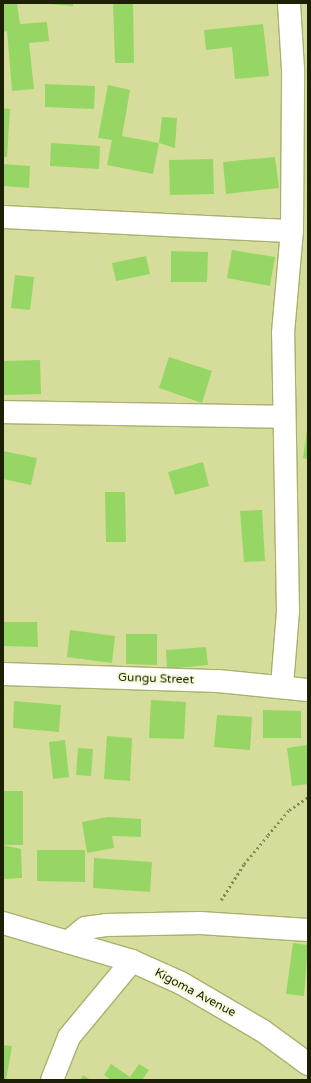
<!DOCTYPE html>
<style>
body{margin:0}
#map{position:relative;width:311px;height:1083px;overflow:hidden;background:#d6dd9a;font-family:"Varela Round",sans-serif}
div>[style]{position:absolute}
.building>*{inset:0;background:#96d665}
.path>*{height:2.5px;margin-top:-1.25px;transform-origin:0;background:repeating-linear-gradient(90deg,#848958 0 2px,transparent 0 5px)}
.roads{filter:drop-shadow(1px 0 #aab16f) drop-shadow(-1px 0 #aab16f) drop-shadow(0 1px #aab16f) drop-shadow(0 -1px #aab16f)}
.minor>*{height:22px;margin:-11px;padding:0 11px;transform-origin:11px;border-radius:11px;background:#fff}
.major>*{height:22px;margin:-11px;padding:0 11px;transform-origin:11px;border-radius:11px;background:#fff}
span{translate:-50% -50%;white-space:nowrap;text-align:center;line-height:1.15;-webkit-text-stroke:4px #f7fbda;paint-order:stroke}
.street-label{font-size:12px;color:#1e2005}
.frame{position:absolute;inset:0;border:4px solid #1e2005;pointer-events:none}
</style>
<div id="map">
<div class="building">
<i style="clip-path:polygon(3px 3px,17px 3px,20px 24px,47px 22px,49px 41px,29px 43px,34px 89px,12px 91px,7px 31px,3px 32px)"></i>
<i style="clip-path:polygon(37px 3px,73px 3px,73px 6px)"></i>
<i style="clip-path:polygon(113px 3px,133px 3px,134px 63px,115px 63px)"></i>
<i style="clip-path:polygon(263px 24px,269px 76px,235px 79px,232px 47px,206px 50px,204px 30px)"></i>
<i style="clip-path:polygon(45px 84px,95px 86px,94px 109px,45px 107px)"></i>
<i style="clip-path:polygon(108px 85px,130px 90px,122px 136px,159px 143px,153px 174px,107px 165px,112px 140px,98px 138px)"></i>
<i style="clip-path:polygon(3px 108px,10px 109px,7px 157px,3px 157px)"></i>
<i style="clip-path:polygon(162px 117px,177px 118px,175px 148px,159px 143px)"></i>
<i style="clip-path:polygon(51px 143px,100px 146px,99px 169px,50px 166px)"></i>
<i style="clip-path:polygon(275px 157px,279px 188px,226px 194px,223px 162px)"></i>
<i style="clip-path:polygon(213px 159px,214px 194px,170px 195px,169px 160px)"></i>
<i style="clip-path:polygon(3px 164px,30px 166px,29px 188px,3px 186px)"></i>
<i style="clip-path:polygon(232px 250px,275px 257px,270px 286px,227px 278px)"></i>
<i style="clip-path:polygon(171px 251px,208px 252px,207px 282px,171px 282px)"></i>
<i style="clip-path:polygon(146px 256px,150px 274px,116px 281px,112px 263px)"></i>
<i style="clip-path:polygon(15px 275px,34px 277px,30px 310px,11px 308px)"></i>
<i style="clip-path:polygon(169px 357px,212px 371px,202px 403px,159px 388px)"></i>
<i style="clip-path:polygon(40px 360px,41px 394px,3px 395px,3px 361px)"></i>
<i style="clip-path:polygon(307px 430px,308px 430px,308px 459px,303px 458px)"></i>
<i style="clip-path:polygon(3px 451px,37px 458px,31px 485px,3px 479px)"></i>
<i style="clip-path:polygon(203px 462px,209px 486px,175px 495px,168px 472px)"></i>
<i style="clip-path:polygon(105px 492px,125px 492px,126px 542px,106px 542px)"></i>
<i style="clip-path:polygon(262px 510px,265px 561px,244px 562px,240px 511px)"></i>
<i style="clip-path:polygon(3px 622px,37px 622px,38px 647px,3px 646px)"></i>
<i style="clip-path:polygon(70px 630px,115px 636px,112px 663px,67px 657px)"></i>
<i style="clip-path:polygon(126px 634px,157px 634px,157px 665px,126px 664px)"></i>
<i style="clip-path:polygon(206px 647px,208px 665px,167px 669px,166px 650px)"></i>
<i style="clip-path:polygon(151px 700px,186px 702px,184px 739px,149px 738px)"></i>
<i style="clip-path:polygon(14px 701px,61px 705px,59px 732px,13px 728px)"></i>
<i style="clip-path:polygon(263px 710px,301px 711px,301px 738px,263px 738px)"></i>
<i style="clip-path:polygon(217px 715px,252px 717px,250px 750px,214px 747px)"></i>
<i style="clip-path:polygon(107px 736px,132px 738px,130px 781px,104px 779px)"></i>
<i style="clip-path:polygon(65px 740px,69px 777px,53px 779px,49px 742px)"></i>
<i style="clip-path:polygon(307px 745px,308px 784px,292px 786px,287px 748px)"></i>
<i style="clip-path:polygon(78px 748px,93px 749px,91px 776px,76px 775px)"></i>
<i style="clip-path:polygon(3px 791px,23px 791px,23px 845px,3px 845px)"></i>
<i style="clip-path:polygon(108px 817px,141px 819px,141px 837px,112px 836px,114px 848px,87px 853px,82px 822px)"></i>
<i style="clip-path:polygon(3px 845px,21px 849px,22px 878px,3px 879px)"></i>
<i style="clip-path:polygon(37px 850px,85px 850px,85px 882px,37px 881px)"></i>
<i style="clip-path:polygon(94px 858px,152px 862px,150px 892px,93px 888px)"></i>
<i style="clip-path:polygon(293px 943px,308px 945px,304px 996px,286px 994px)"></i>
<i style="clip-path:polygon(3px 1045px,12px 1046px,6px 1080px,3px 1079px)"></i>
<i style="clip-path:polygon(111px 1064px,130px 1077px,139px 1064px,149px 1070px,142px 1080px,111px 1080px,104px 1075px)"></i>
<i style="clip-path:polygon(83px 1075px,91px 1080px,80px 1080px)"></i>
</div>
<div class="path">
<i style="left:221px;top:900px;width:43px;rotate:-57.4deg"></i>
<i style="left:244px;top:864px;width:38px;rotate:-50deg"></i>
<i style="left:268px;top:835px;width:33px;rotate:-50deg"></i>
<i style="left:289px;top:810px;width:23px;rotate:-34deg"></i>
</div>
<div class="roads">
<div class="minor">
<i style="left:3px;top:217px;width:289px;rotate:2.8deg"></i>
<i style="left:3px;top:412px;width:281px;rotate:1deg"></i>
<i style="left:3px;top:674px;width:215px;rotate:1.9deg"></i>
<i style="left:218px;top:681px;width:90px;rotate:5.7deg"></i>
<i style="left:282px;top:686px;width:74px;rotate:-85.4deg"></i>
<i style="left:288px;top:612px;width:279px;rotate:-91deg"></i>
<i style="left:283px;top:333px;width:102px;rotate:-85deg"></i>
<i style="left:292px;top:231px;width:162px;rotate:-89.6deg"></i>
<i style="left:293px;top:69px;width:66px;rotate:-93.5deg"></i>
<i style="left:68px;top:942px;width:22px;rotate:-39deg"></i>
<i style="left:85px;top:928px;width:21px;rotate:-8deg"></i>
<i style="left:106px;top:925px;width:94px;rotate:-1.2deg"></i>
<i style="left:200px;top:923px;width:108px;rotate:3.7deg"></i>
<i style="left:52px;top:1080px;width:46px;rotate:-68.4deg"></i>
<i style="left:69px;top:1037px;width:99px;rotate:-50.3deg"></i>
</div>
<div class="major">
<i style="left:3px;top:923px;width:134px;rotate:16.4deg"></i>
<i style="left:132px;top:961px;width:54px;rotate:24.2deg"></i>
<i style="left:181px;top:983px;width:95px;rotate:30.3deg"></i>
<i style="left:263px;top:1031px;width:56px;rotate:36.3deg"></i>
</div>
</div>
<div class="street-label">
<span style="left:156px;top:679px;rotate:2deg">Gungu Street</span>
<span style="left:195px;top:993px;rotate:28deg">Kigoma Avenue</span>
</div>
<div class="frame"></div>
</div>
